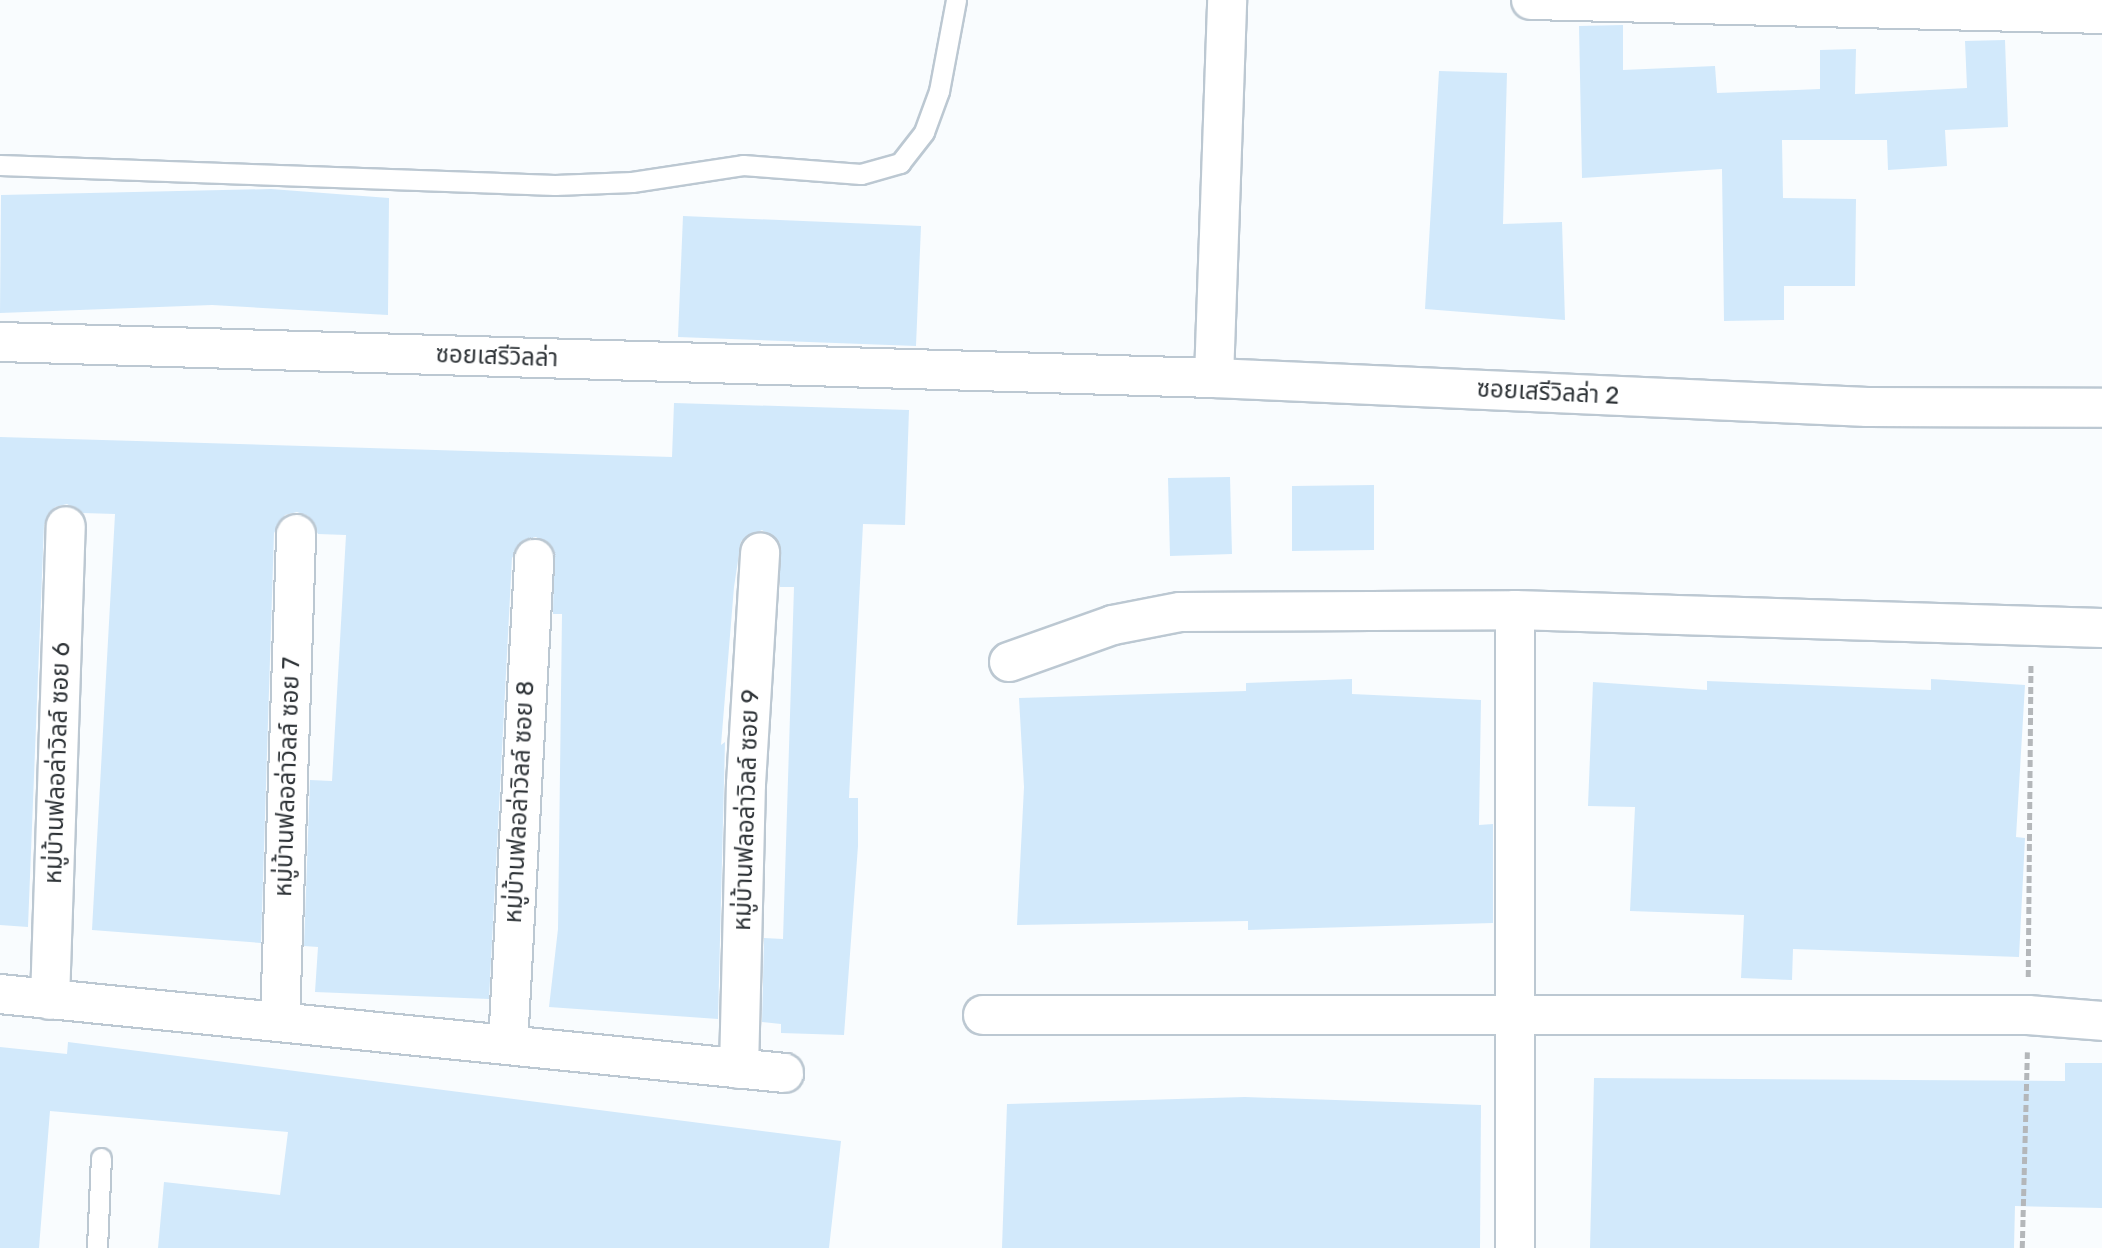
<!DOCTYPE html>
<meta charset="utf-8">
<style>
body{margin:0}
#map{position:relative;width:2102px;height:1248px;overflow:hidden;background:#f9fcfe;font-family:Rubik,"Noto Sans Thai",sans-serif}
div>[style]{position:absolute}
.building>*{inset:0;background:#d2e9fb}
.path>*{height:4.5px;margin-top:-2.25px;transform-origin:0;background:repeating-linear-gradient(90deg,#b4b7ba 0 7px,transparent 0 10.5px)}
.roads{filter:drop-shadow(2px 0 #bcc8d2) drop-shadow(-2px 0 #bcc8d2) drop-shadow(0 2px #bcc8d2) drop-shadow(0 -2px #bcc8d2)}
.service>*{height:19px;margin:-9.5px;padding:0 9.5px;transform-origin:9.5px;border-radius:9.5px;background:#fff}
.minor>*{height:38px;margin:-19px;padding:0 19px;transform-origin:19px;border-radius:19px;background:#fff}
span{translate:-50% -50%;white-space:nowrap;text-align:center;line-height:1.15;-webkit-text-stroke:5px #fff;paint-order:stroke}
.street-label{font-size:24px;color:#2e3337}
</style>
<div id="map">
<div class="building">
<i style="clip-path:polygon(1623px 25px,1623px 70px,1715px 66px,1717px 93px,1820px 89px,1820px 50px,1856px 49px,1855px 94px,1967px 88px,1965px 41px,2005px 40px,2008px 127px,1945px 130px,1947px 166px,1888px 170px,1887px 140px,1782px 140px,1783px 198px,1856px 199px,1855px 286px,1784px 286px,1784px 320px,1724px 321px,1722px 169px,1582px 178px,1579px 26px)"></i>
<i style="clip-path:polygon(1439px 71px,1507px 73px,1503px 224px,1562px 222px,1565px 320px,1425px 309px)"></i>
<i style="clip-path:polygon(271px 189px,389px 198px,388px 315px,212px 305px,0 313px,1px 195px)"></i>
<i style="clip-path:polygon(683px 216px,921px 226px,916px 346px,678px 337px)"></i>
<i style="clip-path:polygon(674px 403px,909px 410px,905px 525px,863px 524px,849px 798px,858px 798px,858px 846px,844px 1035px,781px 1033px,781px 1024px,762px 1022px,764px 938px,783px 939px,794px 587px,780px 587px,780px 543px,762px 530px,741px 541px,734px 587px,721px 745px,725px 742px,718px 1019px,549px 1007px,558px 929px,562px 614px,553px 614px,554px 550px,536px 537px,524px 540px,512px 558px,489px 999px,315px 992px,318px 947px,304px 946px,310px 780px,332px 781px,346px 535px,318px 534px,308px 516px,297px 512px,285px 515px,274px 533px,261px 943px,92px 930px,115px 514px,83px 513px,67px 504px,55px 507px,44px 525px,28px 927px,0 925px,0 437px,672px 457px)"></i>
<i style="clip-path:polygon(1230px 477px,1232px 554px,1170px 556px,1168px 478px)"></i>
<i style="clip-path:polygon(1374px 485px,1374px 550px,1292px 551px,1292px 486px)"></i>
<i style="clip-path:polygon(1352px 679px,1352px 694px,1481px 700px,1479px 825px,1493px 824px,1493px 923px,1248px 930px,1248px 921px,1017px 925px,1024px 787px,1019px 698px,1246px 691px,1246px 683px)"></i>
<i style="clip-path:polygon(1931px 679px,2025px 685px,2016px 837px,2025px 838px,2019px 957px,1793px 949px,1792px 980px,1741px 978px,1744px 915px,1630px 911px,1635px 807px,1588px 806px,1593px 682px,1707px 690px,1707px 681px,1931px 690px)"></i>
<i style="clip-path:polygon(68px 1042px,841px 1141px,829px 1248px,158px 1248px,164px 1182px,280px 1195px,288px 1132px,50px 1111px,39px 1248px,0 1248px,0 1047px,67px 1054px)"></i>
<i style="clip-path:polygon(2065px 1063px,2102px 1063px,2102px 1208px,2015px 1206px,2014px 1248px,1590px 1248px,1594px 1078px,2065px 1081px)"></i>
<i style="clip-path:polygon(1245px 1097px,1481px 1105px,1480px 1248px,1002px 1248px,1007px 1104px)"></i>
</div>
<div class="path">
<i style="left:2028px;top:977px;width:314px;rotate:-89.5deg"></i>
<i style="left:2022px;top:1248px;width:196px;rotate:-88.5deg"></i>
</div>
<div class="roads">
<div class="service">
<i style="left:0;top:165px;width:555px;rotate:2.06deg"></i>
<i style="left:555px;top:185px;width:77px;rotate:-2.2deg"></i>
<i style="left:632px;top:182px;width:112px;rotate:-8.7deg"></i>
<i style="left:743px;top:165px;width:118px;rotate:4.4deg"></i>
<i style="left:861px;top:174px;width:41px;rotate:-15.8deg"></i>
<i style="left:900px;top:163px;width:39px;rotate:-52deg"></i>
<i style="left:924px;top:132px;width:44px;rotate:-69.9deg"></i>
<i style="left:939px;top:91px;width:93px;rotate:-79.4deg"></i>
<i style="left:97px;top:1248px;width:90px;rotate:-87.5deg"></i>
</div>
<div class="minor">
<i style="left:1531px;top:0;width:571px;rotate:1.4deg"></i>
<i style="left:0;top:342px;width:1215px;rotate:1.7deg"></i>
<i style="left:1214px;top:378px;width:654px;rotate:2.54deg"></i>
<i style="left:1867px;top:407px;width:235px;rotate:0.2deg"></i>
<i style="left:1214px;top:378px;width:378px;rotate:-88deg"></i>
<i style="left:1515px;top:610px;width:638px;rotate:90deg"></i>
<i style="left:1009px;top:662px;width:110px;rotate:-19.6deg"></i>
<i style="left:1113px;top:625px;width:68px;rotate:-11deg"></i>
<i style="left:1180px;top:612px;width:335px;rotate:-0.3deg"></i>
<i style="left:1515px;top:610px;width:587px;rotate:1.76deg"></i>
<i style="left:0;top:994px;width:788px;rotate:5.75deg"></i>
<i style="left:50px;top:1000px;width:474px;rotate:-88.1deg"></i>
<i style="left:983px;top:1015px;width:1045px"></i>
<i style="left:2028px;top:1015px;width:74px;rotate:4.6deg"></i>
<i style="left:280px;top:1020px;width:486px;rotate:-88.1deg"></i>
<i style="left:508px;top:1044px;width:486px;rotate:-86.9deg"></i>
<i style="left:739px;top:1069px;width:285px;rotate:-88.6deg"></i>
<i style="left:746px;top:784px;width:232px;rotate:-86.5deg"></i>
</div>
</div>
<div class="street-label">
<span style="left:497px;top:357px;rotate:2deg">ซอยเสรีวิลล่า</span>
<span style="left:1548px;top:393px;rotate:3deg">ซอยเสรีวิลล่า 2</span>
<span style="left:58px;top:763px;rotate:-88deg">หมู่บ้านฟลอล่าวิลล์ ซอย 6</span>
<span style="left:288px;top:777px;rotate:-88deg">หมู่บ้านฟลอล่าวิลล์ ซอย 7</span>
<span style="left:520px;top:802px;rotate:-87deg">หมู่บ้านฟลอล่าวิลล์ ซอย 8</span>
<span style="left:747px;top:810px;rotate:-88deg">หมู่บ้านฟลอล่าวิลล์ ซอย 9</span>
</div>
</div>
